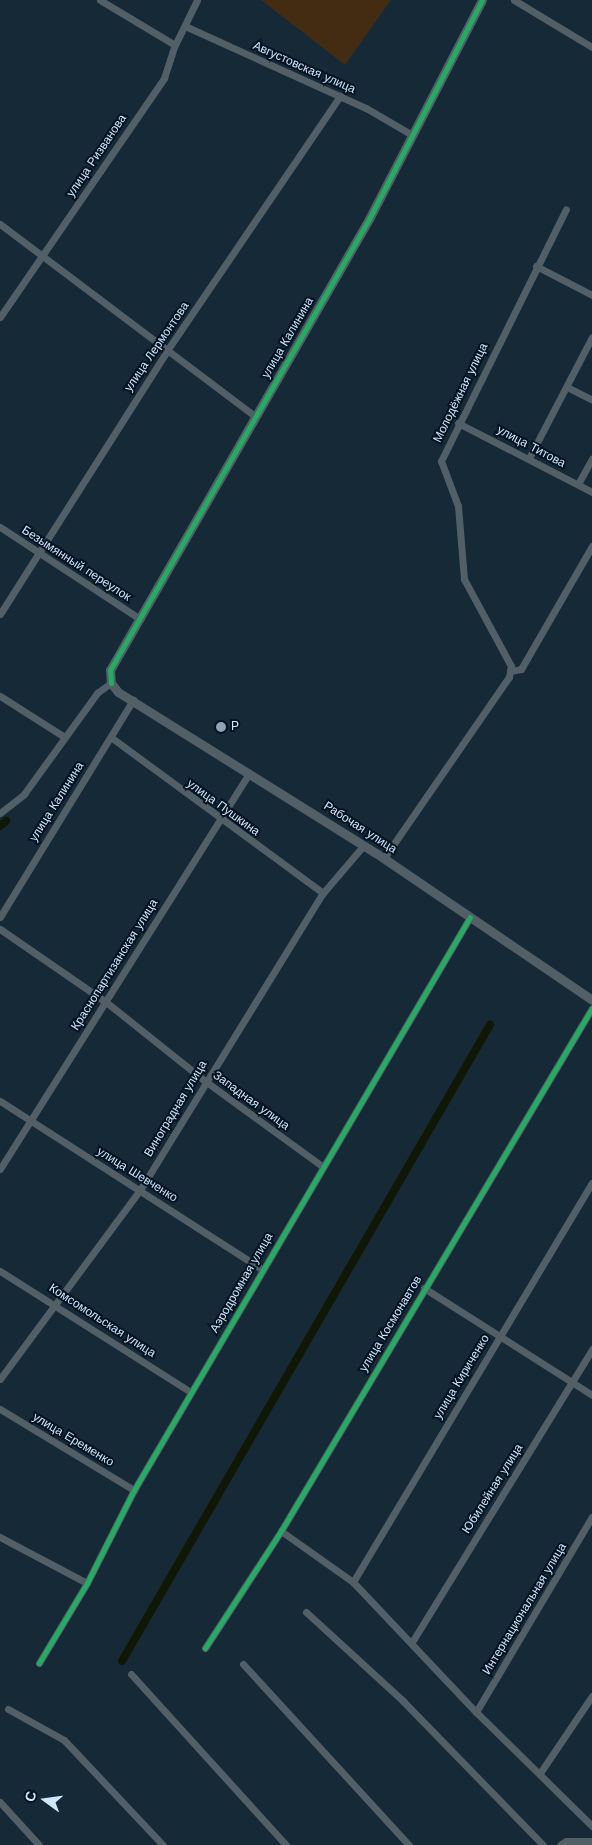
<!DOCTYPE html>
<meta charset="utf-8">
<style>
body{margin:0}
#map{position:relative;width:592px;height:1845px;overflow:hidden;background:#152937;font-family:"Work Sans",sans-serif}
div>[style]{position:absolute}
.green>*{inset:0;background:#432c12}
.canal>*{height:8px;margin:-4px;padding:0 4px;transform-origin:4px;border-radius:4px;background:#101805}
.minor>*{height:7px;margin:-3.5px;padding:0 3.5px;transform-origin:3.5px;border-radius:3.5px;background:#535f67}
.tertiary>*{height:9px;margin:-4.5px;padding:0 4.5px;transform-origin:4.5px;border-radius:4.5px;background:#535f67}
.cycleway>*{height:5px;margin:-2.5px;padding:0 2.5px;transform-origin:2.5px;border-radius:2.5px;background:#26ab63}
.dots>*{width:14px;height:14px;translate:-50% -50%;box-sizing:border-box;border:2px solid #021422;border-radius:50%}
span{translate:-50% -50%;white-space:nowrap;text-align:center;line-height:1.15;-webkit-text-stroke:4px #021422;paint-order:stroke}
.street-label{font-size:12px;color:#cee7fb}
.poi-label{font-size:12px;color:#cee7fb}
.left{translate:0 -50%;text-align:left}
.north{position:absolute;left:20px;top:1775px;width:50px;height:50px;-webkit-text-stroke:4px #021422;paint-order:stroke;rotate:284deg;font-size:14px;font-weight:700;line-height:20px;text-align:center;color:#cee7fb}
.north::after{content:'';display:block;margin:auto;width:18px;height:22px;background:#cee7fb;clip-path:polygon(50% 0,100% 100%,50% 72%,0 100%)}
</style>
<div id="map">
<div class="green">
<i style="clip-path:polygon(261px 0,391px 0,345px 65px)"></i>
</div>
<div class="canal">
<i style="left:0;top:826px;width:8px;rotate:-40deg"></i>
<i style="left:122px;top:1661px;width:735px;rotate:-59.95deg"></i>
</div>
<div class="minor">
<i style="left:100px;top:0;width:87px;rotate:31deg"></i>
<i style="left:514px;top:0;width:91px;rotate:31.1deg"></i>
<i style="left:185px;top:26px;width:199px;rotate:24.4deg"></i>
<i style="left:366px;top:108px;width:53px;rotate:30.4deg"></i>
<i style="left:0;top:224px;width:319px;rotate:37deg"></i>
<i style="left:536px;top:266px;width:63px;rotate:27.4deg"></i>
<i style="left:0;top:317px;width:290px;rotate:-55.5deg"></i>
<i style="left:164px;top:78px;width:35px;rotate:-72deg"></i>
<i style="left:175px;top:45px;width:50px;rotate:-63.9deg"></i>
<i style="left:567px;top:387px;width:28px;rotate:27deg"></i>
<i style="left:458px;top:423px;width:151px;rotate:27.2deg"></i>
<i style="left:529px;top:458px;width:136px;rotate:-62.5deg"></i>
<i style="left:578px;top:484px;width:29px;rotate:-61deg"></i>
<i style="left:0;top:527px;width:168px;rotate:33.3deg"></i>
<i style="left:0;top:614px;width:310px;rotate:-57.6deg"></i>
<i style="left:166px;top:352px;width:310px;rotate:-55.8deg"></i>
<i style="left:510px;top:671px;width:11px;rotate:-10deg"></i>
<i style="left:521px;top:669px;width:142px;rotate:-60deg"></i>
<i style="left:0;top:696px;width:75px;rotate:32.4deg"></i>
<i style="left:112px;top:738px;width:262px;rotate:36.3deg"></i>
<i style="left:0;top:813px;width:31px;rotate:-38deg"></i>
<i style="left:24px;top:794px;width:125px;rotate:-54.1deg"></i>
<i style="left:97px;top:693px;width:17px;rotate:-36deg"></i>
<i style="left:384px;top:858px;width:220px;rotate:-55.4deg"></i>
<i style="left:509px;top:677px;width:11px;rotate:-80deg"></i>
<i style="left:511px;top:666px;width:99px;rotate:-118.4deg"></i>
<i style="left:464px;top:579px;width:73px;rotate:-94.7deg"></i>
<i style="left:458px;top:506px;width:48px;rotate:-110.7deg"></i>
<i style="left:441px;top:461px;width:281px;rotate:-63.6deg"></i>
<i style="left:0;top:917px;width:255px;rotate:-58.5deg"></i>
<i style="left:0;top:929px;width:129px;rotate:34.6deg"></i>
<i style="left:106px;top:1002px;width:127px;rotate:38.6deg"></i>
<i style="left:205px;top:1081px;width:145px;rotate:36deg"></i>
<i style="left:0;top:1101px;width:311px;rotate:32.7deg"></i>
<i style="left:0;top:1169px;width:468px;rotate:-57.8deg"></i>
<i style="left:0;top:1271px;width:226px;rotate:32.4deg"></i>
<i style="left:424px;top:1288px;width:199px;rotate:32.5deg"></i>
<i style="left:0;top:1379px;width:235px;rotate:-53.5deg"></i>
<i style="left:140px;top:1190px;width:349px;rotate:-58.4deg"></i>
<i style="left:323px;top:893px;width:63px;rotate:-49.5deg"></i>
<i style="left:0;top:1409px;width:157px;rotate:31.2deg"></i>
<i style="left:281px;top:1531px;width:88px;rotate:35.3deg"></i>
<i style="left:353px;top:1582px;width:179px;rotate:46.6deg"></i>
<i style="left:476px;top:1712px;width:163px;rotate:44.5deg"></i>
<i style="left:0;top:1537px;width:98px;rotate:27.9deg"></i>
<i style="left:353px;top:1582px;width:465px;rotate:-59.1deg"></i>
<i style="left:306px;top:1612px;width:132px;rotate:42.5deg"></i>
<i style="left:403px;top:1701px;width:201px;rotate:45.8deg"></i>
<i style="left:412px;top:1642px;width:344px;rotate:-58.4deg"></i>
<i style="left:205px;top:1648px;width:140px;rotate:-57deg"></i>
<i style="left:281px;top:1531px;width:608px;rotate:-59.26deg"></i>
<i style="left:39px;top:1663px;width:93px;rotate:-59deg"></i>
<i style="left:87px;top:1583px;width:104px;rotate:-63.2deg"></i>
<i style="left:134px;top:1490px;width:664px;rotate:-59.61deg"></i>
<i style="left:243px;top:1664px;width:246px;rotate:47.5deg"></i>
<i style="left:131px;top:1674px;width:231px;rotate:47.8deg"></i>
<i style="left:8px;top:1709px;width:64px;rotate:29deg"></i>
<i style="left:64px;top:1740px;width:144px;rotate:46.7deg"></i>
<i style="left:476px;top:1712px;width:227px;rotate:-59.3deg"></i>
<i style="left:540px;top:1773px;width:93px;rotate:-56deg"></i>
<i style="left:0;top:1802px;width:58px;rotate:47.8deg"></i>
<i style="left:560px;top:1845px;width:7px;rotate:-34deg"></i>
<i style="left:566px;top:1841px;width:26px"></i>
</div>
<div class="tertiary">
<i style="left:482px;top:0;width:246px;rotate:117.3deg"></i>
<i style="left:369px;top:219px;width:520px;rotate:119.87deg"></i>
<i style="left:110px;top:670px;width:13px;rotate:86deg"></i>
<i style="left:111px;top:683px;width:11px;rotate:52deg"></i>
<i style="left:118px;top:692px;width:304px;rotate:32deg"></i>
<i style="left:376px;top:853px;width:261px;rotate:34.2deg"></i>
</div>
<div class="cycleway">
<i style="left:111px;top:683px;width:13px;rotate:-94deg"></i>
<i style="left:110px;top:670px;width:520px;rotate:-60.13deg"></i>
<i style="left:369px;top:219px;width:246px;rotate:-62.7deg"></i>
<i style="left:205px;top:1648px;width:140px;rotate:-57deg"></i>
<i style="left:281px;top:1531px;width:608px;rotate:-59.26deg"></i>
<i style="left:39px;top:1663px;width:93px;rotate:-59deg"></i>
<i style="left:87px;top:1583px;width:104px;rotate:-63.2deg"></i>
<i style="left:134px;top:1490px;width:664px;rotate:-59.61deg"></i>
</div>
<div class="dots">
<i style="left:221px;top:727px;background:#8da4b6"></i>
</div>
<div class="street-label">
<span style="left:304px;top:68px;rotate:24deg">Августовская улица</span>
<span style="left:97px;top:156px;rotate:-56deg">улица Ризванова</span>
<span style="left:288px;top:338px;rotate:-60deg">улица Калинина</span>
<span style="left:157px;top:347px;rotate:-56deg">улица Лермонтова</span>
<span style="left:461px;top:393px;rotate:-64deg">Молодёжная улица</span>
<span style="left:531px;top:447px;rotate:28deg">улица Титова</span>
<span style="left:76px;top:564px;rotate:33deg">Безымянный переулок</span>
<span style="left:57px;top:802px;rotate:-58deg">улица Калинина</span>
<span style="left:223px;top:808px;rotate:36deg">улица Пушкина</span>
<span style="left:360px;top:828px;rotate:33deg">Рабочая улица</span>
<span style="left:115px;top:965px;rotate:-58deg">Краснопартизанская улица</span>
<span style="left:251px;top:1101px;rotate:36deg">Западная улица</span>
<span style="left:176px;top:1109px;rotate:-59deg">Виноградная улица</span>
<span style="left:137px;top:1175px;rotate:32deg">улица Шевченко</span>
<span style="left:242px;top:1283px;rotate:-60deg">Аэродромная улица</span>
<span style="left:102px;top:1321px;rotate:33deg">Комсомольская улица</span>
<span style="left:391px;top:1324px;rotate:-59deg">улица Космонавтов</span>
<span style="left:462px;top:1377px;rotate:-59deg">улица Кириченко</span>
<span style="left:73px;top:1440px;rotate:31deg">улица Еременко</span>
<span style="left:493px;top:1489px;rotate:-58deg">Юбилейная улица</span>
<span style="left:525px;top:1609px;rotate:-59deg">Интернациональная улица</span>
</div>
<div class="poi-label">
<span class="left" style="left:231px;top:727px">Р</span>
</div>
<div class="north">С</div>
</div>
